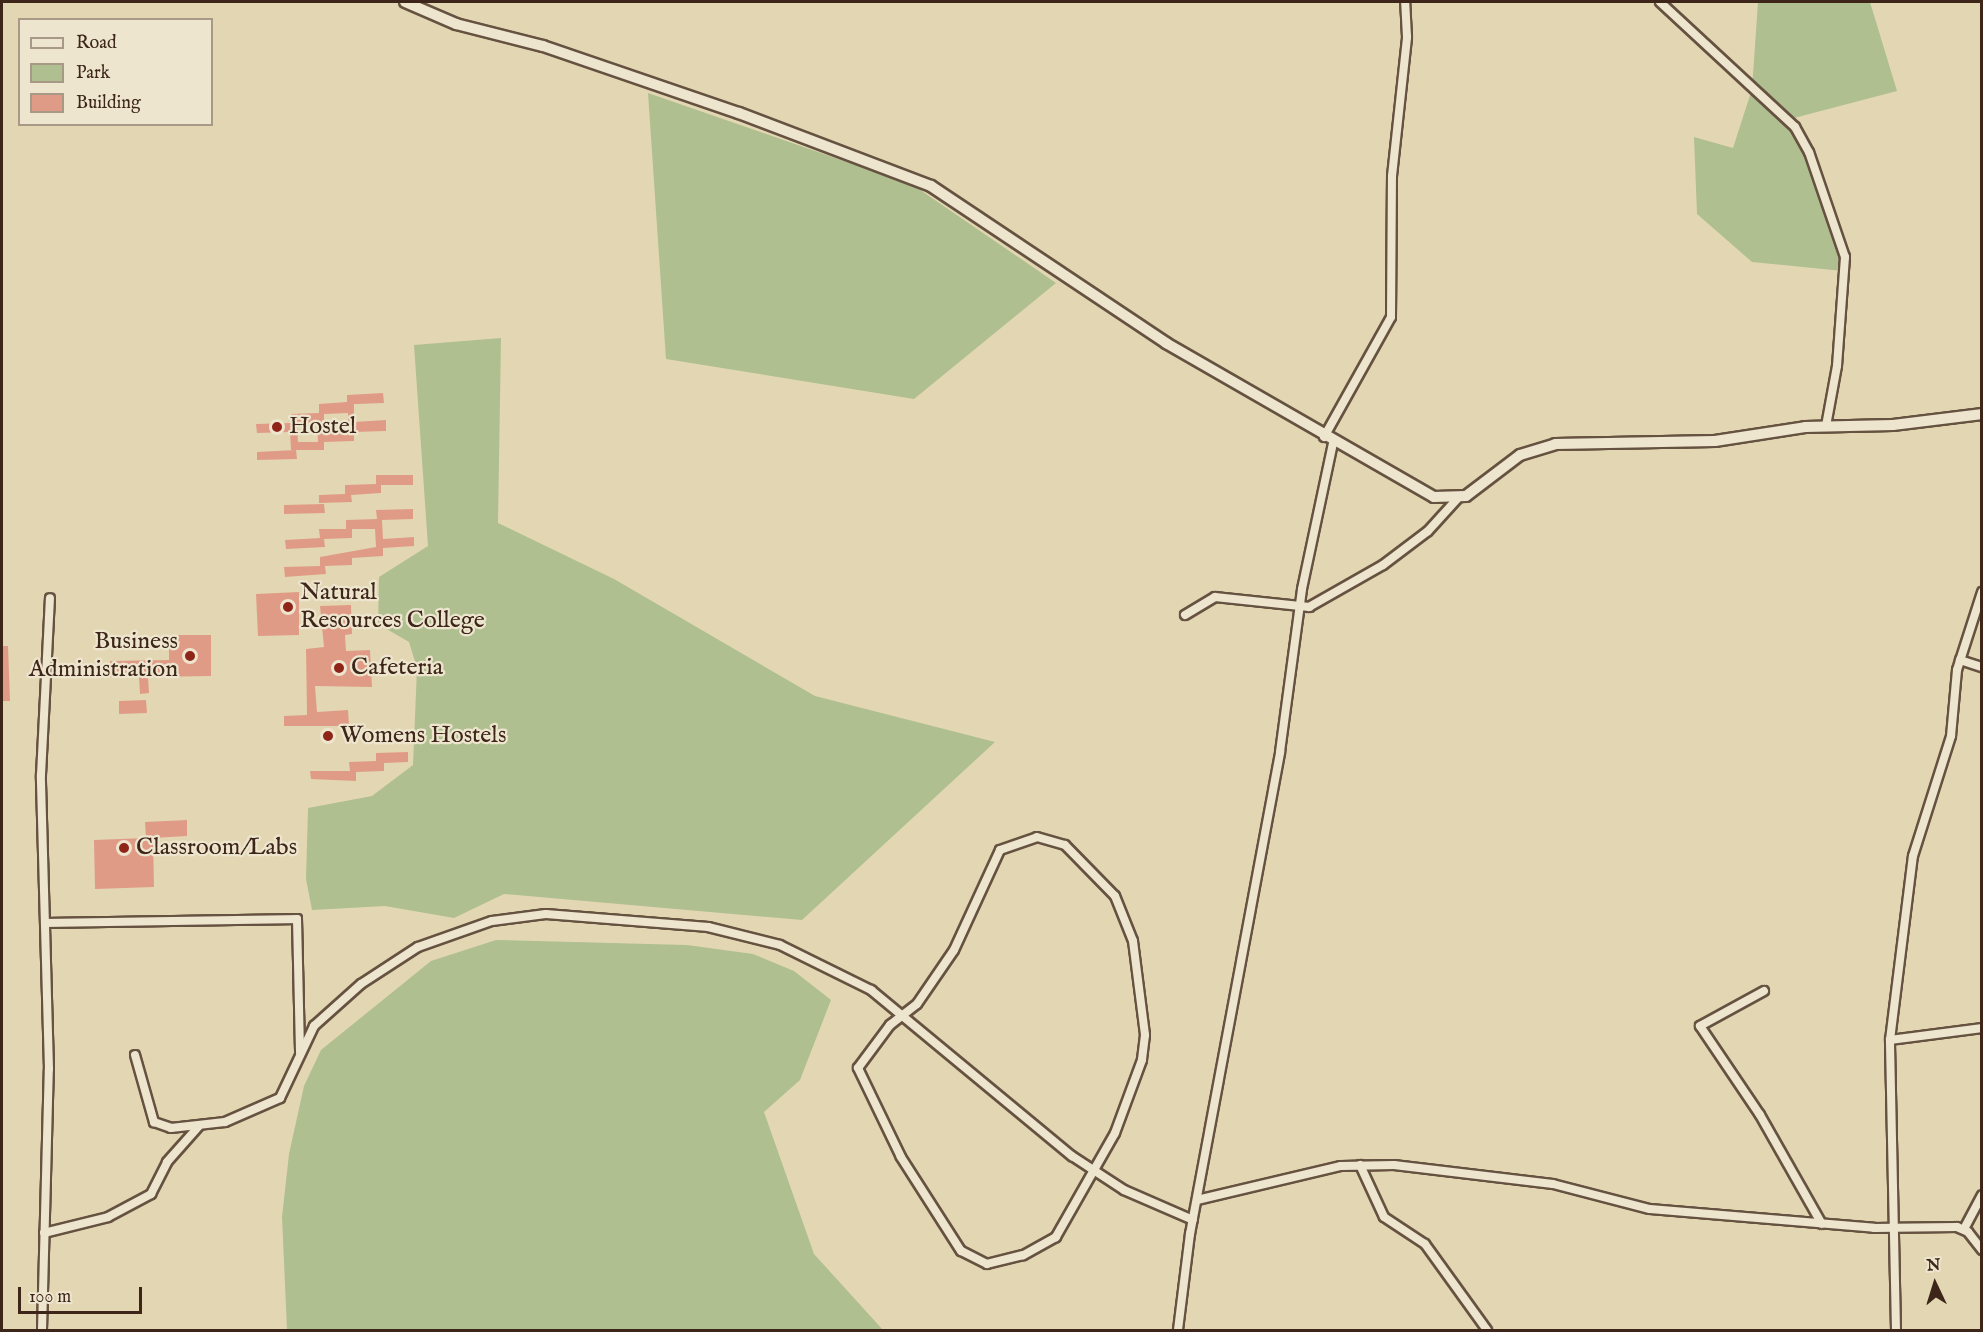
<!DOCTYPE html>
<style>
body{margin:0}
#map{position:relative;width:1983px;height:1332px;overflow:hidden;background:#e3d7b3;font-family:"IM FELL English",serif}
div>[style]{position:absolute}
.green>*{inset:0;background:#afbf90}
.building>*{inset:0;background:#e09b86}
.roads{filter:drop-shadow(2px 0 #665240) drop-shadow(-2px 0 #665240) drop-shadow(0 2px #665240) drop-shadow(0 -2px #665240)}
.minor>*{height:8px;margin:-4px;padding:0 4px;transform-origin:4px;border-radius:4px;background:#ede5ce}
.tertiary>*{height:10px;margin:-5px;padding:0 5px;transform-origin:5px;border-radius:5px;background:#ede5ce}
.dots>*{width:16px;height:16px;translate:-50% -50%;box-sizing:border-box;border:3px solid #ede5ce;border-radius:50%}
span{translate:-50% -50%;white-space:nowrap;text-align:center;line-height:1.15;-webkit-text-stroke:4.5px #ede5ce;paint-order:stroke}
.poi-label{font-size:24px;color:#3d2619}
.left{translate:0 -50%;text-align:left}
.right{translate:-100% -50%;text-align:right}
.frame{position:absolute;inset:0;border:3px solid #3d2619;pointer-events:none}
.legend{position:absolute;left:18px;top:18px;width:195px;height:108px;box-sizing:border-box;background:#ede5ce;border:2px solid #a79986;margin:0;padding:8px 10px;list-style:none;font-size:18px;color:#3d2619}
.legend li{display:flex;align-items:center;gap:12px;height:30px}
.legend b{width:30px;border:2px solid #a79986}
.north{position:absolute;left:1905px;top:1254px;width:60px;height:60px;-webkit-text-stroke:4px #ede5ce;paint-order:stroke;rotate:356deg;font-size:16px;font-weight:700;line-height:24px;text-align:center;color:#3d2619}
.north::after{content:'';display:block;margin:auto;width:21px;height:27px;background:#3d2619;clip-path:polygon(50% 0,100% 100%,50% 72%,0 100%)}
.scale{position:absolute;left:18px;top:1287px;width:124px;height:27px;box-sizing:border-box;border:3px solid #3d2619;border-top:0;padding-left:8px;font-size:18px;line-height:21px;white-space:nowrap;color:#3d2619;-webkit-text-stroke:4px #ede5ce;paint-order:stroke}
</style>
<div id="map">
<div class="green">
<i style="clip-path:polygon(1758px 2px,1870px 2px,1897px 91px,1794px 118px,1836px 222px,1843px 271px,1752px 262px,1697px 214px,1694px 137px,1733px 148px,1752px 89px)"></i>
<i style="clip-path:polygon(648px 93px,913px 185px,1056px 283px,914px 399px,666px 359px)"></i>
<i style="clip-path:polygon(501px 338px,498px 523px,614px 579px,815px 696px,995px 742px,802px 920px,504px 894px,454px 918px,385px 906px,312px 910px,306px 879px,308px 808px,372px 796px,413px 765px,417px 668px,409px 642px,378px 624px,379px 577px,428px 546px,414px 345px)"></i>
<i style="clip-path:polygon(496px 940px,687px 945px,753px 954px,794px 971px,831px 1000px,800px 1080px,764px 1112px,814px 1254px,883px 1330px,287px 1330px,282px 1217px,289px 1154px,304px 1086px,321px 1050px,431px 961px)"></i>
</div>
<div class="building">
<i style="clip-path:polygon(evenodd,383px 393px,384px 403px,354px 404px,354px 422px,386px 420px,386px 431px,354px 432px,354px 441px,324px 442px,324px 450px,291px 450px,290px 432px,257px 433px,256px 424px,291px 423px,291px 414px,319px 413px,319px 404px,347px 402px,347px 395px,383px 393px,348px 413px,348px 430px,324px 432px,324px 414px,348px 413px,383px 393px,317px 422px,318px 442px,298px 442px,297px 423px,317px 422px)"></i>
<i style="clip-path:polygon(296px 450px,297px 459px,257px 460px,257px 452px)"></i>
<i style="clip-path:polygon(376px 475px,413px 475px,413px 485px,381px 485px,381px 493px,351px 495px,352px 502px,319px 503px,319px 495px,345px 494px,345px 485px,376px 484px)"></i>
<i style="clip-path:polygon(324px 504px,325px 513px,284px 514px,284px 505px)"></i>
<i style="clip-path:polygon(413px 509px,413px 519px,382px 520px,383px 539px,414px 537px,414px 546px,383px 548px,383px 556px,352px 558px,352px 565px,325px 566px,326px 574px,285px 577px,284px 567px,320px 566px,320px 557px,376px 547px,375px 529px,352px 529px,352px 538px,324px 539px,325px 547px,286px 549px,285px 540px,320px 538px,319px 529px,346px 529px,346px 520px,377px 519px,376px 510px)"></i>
<i style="clip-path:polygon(299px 592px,299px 635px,258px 636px,256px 594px)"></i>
<i style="clip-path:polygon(351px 605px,352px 634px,345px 635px,346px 651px,370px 650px,372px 687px,315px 686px,317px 712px,348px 710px,349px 726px,284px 726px,284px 716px,307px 715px,306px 649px,324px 647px,320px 606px)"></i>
<i style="clip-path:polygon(169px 635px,211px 635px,211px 676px,148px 677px,149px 693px,140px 694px,139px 676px,110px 677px,110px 661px,169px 660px)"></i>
<i style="clip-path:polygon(2px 646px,8px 646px,10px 701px,2px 701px)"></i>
<i style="clip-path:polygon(146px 700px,147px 713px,119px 714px,119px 701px)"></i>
<i style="clip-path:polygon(408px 752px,408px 762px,384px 763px,384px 771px,356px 772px,356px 781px,311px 779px,310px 771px,350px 771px,349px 762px,376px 761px,376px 753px)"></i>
<i style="clip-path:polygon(187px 820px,187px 836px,153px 838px,154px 887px,95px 889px,94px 840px,146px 838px,145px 822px)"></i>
</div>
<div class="roads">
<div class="minor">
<i style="left:1660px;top:2px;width:184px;rotate:42.8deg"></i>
<i style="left:1795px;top:127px;width:29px;rotate:61deg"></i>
<i style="left:1809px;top:152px;width:111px;rotate:71.1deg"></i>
<i style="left:1845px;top:257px;width:109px;rotate:94.2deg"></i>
<i style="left:1837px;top:366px;width:61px;rotate:100.4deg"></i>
<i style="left:1324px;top:437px;width:137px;rotate:-60.8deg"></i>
<i style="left:1391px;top:317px;width:141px;rotate:-89.6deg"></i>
<i style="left:1392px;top:176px;width:140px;rotate:-83.8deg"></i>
<i style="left:1407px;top:37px;width:35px;rotate:-93deg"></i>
<i style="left:1185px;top:615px;width:35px;rotate:-31deg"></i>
<i style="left:1215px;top:597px;width:95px;rotate:6.1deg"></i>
<i style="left:1309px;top:607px;width:85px;rotate:-29.6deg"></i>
<i style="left:1383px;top:565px;width:56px;rotate:-37.1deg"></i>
<i style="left:1428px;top:531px;width:45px;rotate:-47.7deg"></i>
<i style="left:1960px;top:660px;width:23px;rotate:18deg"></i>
<i style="left:1037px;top:837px;width:29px;rotate:16deg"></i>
<i style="left:1065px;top:845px;width:71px;rotate:45.6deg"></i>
<i style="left:1115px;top:896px;width:48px;rotate:68.2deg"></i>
<i style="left:1133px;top:941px;width:95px;rotate:82.7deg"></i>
<i style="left:1145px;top:1035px;width:25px;rotate:97deg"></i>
<i style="left:1142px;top:1060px;width:78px;rotate:110.3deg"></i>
<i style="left:1115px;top:1133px;width:120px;rotate:119.6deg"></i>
<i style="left:1056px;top:1237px;width:38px;rotate:151deg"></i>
<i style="left:1023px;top:1255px;width:37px;rotate:166deg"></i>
<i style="left:987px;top:1264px;width:29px;rotate:-153deg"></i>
<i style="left:961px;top:1251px;width:112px;rotate:-122.6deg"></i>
<i style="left:901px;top:1157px;width:99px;rotate:-115.8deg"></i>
<i style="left:858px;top:1068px;width:54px;rotate:-53.3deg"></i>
<i style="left:890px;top:1025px;width:34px;rotate:-38deg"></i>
<i style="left:917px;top:1004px;width:65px;rotate:-55.6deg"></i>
<i style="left:954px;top:950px;width:110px;rotate:-65.3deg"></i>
<i style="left:1000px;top:850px;width:39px;rotate:-19deg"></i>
<i style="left:48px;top:923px;width:249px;rotate:-0.9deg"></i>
<i style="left:297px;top:919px;width:134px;rotate:88.7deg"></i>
<i style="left:1764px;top:991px;width:73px;rotate:151.3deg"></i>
<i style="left:1700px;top:1026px;width:107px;rotate:56deg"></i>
<i style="left:1760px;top:1115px;width:125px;rotate:60.4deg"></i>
<i style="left:1890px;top:1040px;width:93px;rotate:-7.4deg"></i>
<i style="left:135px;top:1055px;width:70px;rotate:74.2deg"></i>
<i style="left:154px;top:1122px;width:18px;rotate:19deg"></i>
<i style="left:171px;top:1128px;width:54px;rotate:-6.3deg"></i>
<i style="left:225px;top:1122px;width:60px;rotate:-23.6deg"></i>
<i style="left:280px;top:1098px;width:80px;rotate:-64.7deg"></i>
<i style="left:314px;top:1026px;width:63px;rotate:-41.8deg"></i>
<i style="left:361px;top:984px;width:68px;rotate:-33deg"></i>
<i style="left:418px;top:947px;width:78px;rotate:-19.4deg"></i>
<i style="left:492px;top:921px;width:54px;rotate:-7.4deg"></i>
<i style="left:546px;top:914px;width:163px;rotate:4.6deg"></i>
<i style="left:708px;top:927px;width:74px;rotate:14deg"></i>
<i style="left:780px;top:945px;width:102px;rotate:26.3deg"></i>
<i style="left:871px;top:990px;width:261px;rotate:39.6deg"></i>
<i style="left:1072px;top:1156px;width:62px;rotate:33.2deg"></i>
<i style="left:1124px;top:1190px;width:75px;rotate:23.5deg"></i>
<i style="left:1360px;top:1165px;width:57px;rotate:65.2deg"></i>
<i style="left:1384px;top:1217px;width:49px;rotate:33.4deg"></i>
<i style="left:1425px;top:1244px;width:106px;rotate:54.2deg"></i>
<i style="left:1197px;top:1200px;width:148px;rotate:-13.3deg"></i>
<i style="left:1341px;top:1166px;width:53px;rotate:-1.1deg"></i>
<i style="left:1394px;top:1165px;width:160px;rotate:6.8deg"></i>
<i style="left:1553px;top:1184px;width:100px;rotate:14.5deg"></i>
<i style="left:1650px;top:1209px;width:225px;rotate:4.8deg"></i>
<i style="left:1874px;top:1228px;width:83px;rotate:-0.7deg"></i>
<i style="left:1957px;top:1227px;width:12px;rotate:24deg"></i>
<i style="left:1968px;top:1232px;width:23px;rotate:52deg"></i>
<i style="left:1964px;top:1229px;width:38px;rotate:-62deg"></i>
<i style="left:44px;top:1233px;width:66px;rotate:-14deg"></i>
<i style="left:108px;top:1217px;width:49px;rotate:-28.1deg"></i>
<i style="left:151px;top:1194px;width:36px;rotate:-63deg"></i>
<i style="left:167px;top:1162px;width:48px;rotate:-48.4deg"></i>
<i style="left:42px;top:1330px;width:261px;rotate:-88.5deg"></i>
<i style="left:49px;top:1069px;width:294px;rotate:-91.6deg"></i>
<i style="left:41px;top:775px;width:177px;rotate:-87.1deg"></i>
<i style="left:1178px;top:1330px;width:97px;rotate:-82.9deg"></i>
<i style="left:1190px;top:1234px;width:490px;rotate:-79.4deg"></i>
<i style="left:1280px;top:752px;width:164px;rotate:-82.3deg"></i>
<i style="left:1302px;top:589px;width:149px;rotate:-78deg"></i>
<i style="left:1896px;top:1330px;width:290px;rotate:-91.2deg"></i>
<i style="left:1890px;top:1040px;width:185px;rotate:-82.9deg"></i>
<i style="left:1913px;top:856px;width:126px;rotate:-72.4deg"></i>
<i style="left:1951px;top:736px;width:66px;rotate:-84.8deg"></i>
<i style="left:1957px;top:670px;width:82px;rotate:-72.2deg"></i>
</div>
<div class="tertiary">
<i style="left:405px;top:2px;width:56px;rotate:23.3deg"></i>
<i style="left:456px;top:24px;width:90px;rotate:14.2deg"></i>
<i style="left:543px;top:46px;width:207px;rotate:18.9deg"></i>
<i style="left:739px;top:113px;width:205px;rotate:20.8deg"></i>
<i style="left:931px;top:186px;width:283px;rotate:33.7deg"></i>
<i style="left:1166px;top:343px;width:309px;rotate:29.9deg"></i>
<i style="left:1434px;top:497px;width:32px;rotate:-2deg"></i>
<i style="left:1466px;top:496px;width:68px;rotate:-37.2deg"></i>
<i style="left:1520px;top:455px;width:37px;rotate:-17deg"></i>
<i style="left:1555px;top:444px;width:160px;rotate:-1.1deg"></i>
<i style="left:1715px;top:441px;width:91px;rotate:-8.8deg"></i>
<i style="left:1805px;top:427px;width:88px;rotate:-1.3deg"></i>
<i style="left:1893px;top:425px;width:90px;rotate:-7deg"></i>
</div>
</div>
<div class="dots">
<i style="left:277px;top:427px;background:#8f2418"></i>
<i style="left:288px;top:607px;background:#8f2418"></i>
<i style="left:190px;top:656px;background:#8f2418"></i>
<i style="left:339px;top:668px;background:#8f2418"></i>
<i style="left:328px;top:736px;background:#8f2418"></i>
<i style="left:124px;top:848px;background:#8f2418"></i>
</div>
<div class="poi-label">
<span class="left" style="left:289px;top:427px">Hostel</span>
<span class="left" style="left:300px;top:607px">Natural<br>Resources College</span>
<span class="right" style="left:178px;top:656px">Business<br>Administration</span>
<span class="left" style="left:351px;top:668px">Cafeteria</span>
<span class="left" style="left:340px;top:736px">Womens Hostels</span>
<span class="left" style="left:136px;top:848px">Classroom/Labs</span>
</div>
<div class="frame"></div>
<ul class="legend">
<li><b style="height:8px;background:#ede5ce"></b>Road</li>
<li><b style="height:16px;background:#afbf90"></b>Park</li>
<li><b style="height:16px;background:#e09b86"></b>Building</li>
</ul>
<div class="north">N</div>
<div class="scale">100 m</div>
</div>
